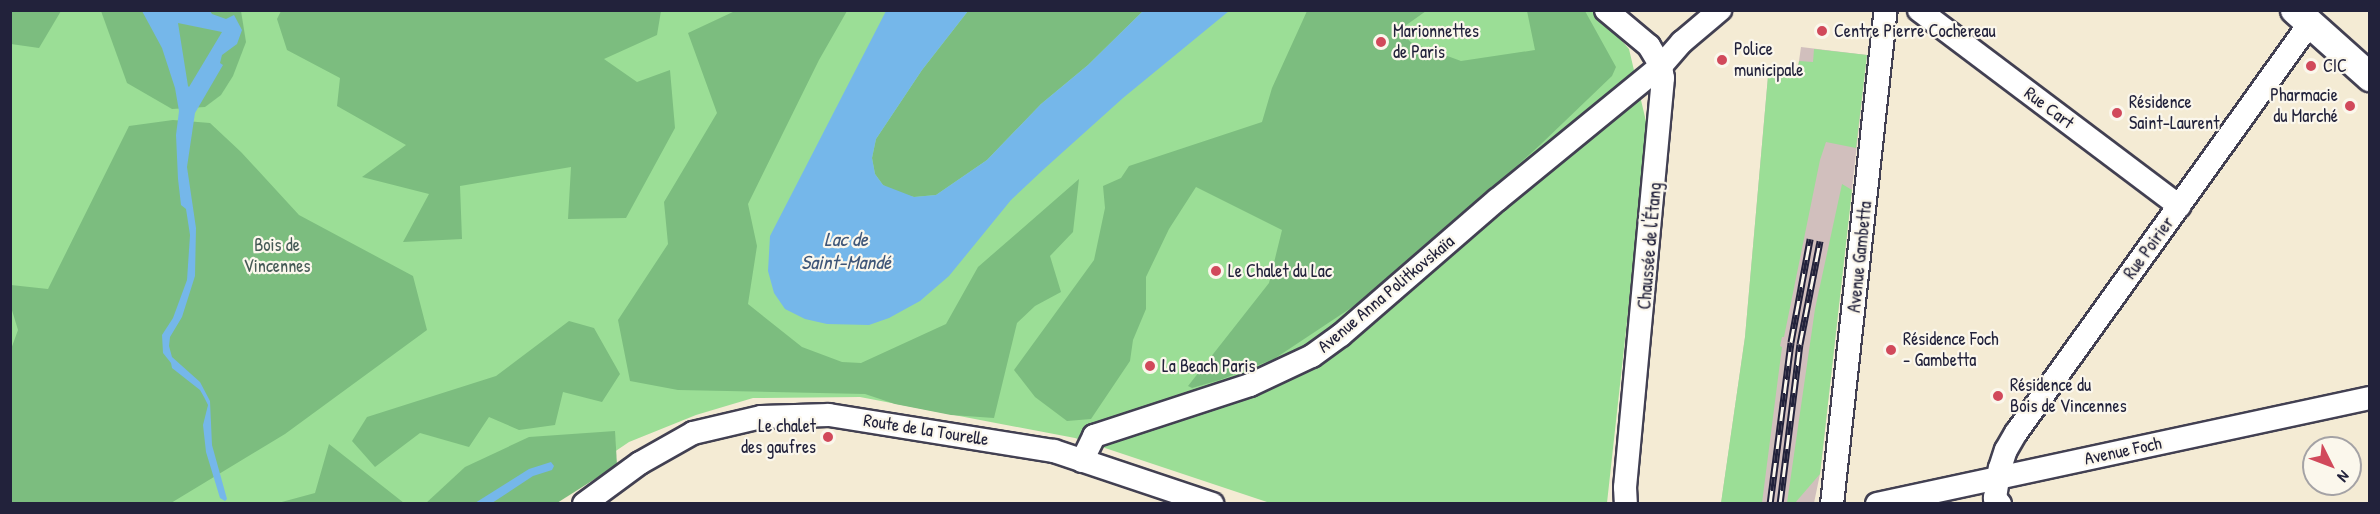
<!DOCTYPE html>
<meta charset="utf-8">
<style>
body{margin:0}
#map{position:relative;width:2380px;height:514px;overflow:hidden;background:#f4ebd4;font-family:"Patrick Hand",sans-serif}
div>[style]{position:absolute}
.industrial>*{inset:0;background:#d1bfbd}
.green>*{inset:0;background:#9bde96}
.forest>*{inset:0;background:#7cbd7f}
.water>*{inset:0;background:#75b7ea}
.roads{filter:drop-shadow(2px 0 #424052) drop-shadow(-2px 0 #424052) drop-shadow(0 2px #424052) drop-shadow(0 -2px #424052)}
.minor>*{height:22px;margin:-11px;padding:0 11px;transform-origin:11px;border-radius:11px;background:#fff}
.major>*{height:28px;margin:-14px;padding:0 14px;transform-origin:14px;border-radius:14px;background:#fff}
.rail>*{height:7px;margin-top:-3.5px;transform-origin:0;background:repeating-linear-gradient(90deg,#fbf7ec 0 14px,#22223b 0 28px);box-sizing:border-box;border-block:2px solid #22223b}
.dots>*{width:16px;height:16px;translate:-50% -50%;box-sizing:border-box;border:3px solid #fbf7ec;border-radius:50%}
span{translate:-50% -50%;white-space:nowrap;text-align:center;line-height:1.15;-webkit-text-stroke:4.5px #fbf7ec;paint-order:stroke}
.poi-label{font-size:18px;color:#22223b}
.left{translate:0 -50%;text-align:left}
.right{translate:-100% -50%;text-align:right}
.street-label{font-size:18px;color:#22223b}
.park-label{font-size:18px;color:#465a56}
.water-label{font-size:20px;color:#3f5678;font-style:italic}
.frame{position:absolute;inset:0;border:12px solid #22223b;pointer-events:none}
.north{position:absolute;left:2302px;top:436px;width:60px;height:60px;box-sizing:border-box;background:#fbf7ec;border:2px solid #a4a2a5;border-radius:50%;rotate:132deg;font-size:16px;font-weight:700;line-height:24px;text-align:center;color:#22223b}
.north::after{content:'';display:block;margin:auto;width:21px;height:27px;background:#d1495b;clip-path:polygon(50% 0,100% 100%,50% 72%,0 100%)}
</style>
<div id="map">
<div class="industrial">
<i style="clip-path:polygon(1801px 47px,1867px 55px,1820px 474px,1814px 503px,1721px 504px,1745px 337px,1769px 65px,1798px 68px)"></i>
</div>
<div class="green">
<i style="clip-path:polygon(10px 11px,1596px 11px,1629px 49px,1648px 130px,1607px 503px,1270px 503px,1075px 438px,860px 397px,753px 398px,696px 415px,629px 442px,539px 503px,11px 503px)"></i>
<i style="clip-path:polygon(1814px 49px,1867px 55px,1856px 148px,1826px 142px,1820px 160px,1784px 337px,1782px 337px,1780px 346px,1782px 347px,1762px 503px,1721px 503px,1745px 337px,1769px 65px,1798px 68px,1799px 61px,1813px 62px)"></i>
<i style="clip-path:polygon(1842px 184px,1852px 190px,1820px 474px,1795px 503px,1787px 503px,1815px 309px)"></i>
</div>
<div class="forest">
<i style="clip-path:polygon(11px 10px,61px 10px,61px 11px,39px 48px,11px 44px)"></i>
<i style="clip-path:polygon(101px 11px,241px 11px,246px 42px,233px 76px,221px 95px,205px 107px,172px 109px,127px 83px)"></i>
<i style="clip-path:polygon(281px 11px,661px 11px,657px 35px,604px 59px,637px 82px,670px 70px,675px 128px,626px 218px,568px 219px,571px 167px,460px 186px,462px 239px,403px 242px,429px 194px,362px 177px,406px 145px,337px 106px,340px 78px,287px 50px,277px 19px)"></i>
<i style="clip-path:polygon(735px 11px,847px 11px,819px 60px,748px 204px,757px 246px,748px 304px,802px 347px,842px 362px,861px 363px,946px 324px,978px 267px,1079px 179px,1073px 232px,1050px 256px,1061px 292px,1035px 306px,1017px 323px,994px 418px,951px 415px,895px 404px,865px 394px,678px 390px,630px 381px,618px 320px,668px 244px,664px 202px,717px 113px,688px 33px)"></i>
<i style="clip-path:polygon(968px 11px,1143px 11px,1088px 65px,1041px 104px,987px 160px,936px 195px,914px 197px,895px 192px,883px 185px,875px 174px,872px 158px,876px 139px,922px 70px)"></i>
<i style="clip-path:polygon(1307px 11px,1426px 11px,1398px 31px,1412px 43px,1461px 61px,1535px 50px,1527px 11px,1585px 11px,1616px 67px,1612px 76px,1540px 145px,1381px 288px,1274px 359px,1220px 380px,1192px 388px,1188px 386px,1269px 283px,1282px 230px,1196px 187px,1169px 229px,1146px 277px,1146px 309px,1133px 340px,1130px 361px,1091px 419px,1067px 421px,1035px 397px,1014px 370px,1094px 260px,1105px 208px,1103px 186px,1121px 178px,1129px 166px,1262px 122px,1272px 88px)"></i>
<i style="clip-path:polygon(173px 120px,210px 123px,241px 152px,299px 215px,413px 276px,427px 330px,285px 434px,171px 503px,11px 504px,10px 352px,18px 330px,11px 307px,11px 285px,48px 289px,129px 126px)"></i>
<i style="clip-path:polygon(569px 321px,594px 328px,620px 374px,602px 402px,563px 392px,555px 425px,519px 430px,489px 417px,469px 447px,420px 433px,375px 467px,352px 441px,367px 417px,496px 376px)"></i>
<i style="clip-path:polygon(615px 431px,617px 465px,557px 503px,425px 504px,465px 467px,529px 437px)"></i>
<i style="clip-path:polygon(329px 444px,404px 503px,278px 503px,315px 493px)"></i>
</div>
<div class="water">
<i style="clip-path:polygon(evenodd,142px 11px,210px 11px,212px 14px,226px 19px,234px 15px,242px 30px,237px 44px,222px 55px,220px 63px,223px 65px,195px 113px,187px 167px,196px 228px,195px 276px,182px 317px,170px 337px,169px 346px,172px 357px,200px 382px,210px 401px,212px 445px,227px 499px,225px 501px,220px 498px,206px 452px,203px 425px,208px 405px,204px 397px,200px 390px,172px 368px,171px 363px,163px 353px,162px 335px,173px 318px,187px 280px,190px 235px,186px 209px,181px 205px,178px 179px,176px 135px,179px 111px,175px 88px,162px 48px,142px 11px,178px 23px,222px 32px,189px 87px,188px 86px,178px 23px)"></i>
<i style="clip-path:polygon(886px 11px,968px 11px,922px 70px,876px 139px,872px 158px,875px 174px,883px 185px,914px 197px,936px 195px,987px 160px,1041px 104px,1088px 65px,1143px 11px,1229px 11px,1123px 98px,1044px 169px,1011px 200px,949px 276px,920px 301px,889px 318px,869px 325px,827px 324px,805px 319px,785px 309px,774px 293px,768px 271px,770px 236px)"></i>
<i style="clip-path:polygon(551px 462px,554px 466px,552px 470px,533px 476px,492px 503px,475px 503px,529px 469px)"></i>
</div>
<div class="roads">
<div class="minor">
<i style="left:1606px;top:10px;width:56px;rotate:39.9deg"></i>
<i style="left:1649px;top:46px;width:23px;rotate:59deg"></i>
<i style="left:1661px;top:66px;width:12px;rotate:81deg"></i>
<i style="left:1663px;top:78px;width:411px;rotate:95.3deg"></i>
<i style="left:1625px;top:487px;width:17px;rotate:87deg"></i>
<i style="left:1919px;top:10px;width:326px;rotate:37deg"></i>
<i style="left:1082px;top:461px;width:28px;rotate:-64deg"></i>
<i style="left:1094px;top:436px;width:164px;rotate:-18.1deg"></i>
<i style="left:1250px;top:385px;width:68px;rotate:-25.1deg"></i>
<i style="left:1312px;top:356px;width:36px;rotate:-36deg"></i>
<i style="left:1341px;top:335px;width:206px;rotate:-40.9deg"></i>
<i style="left:1497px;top:200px;width:212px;rotate:-39.3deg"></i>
<i style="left:1661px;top:66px;width:32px;rotate:-49deg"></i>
<i style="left:1682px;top:42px;width:50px;rotate:-40.1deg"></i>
<i style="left:584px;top:504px;width:69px;rotate:-36.2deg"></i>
<i style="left:640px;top:463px;width:61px;rotate:-29.5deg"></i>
<i style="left:693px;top:433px;width:70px;rotate:-13.2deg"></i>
<i style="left:761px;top:417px;width:68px;rotate:-1.7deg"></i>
<i style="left:829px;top:415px;width:228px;rotate:9.1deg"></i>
<i style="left:1054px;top:451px;width:167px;rotate:18.5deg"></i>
<i style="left:1832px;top:504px;width:497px;rotate:-83.8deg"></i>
<i style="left:1877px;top:504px;width:504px;rotate:-12.13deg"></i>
<i style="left:2000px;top:504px;width:8px;rotate:-130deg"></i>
<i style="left:1995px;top:498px;width:30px;rotate:-81deg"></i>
<i style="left:2000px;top:468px;width:19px;rotate:-72deg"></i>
<i style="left:2006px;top:450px;width:20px;rotate:-60deg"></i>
<i style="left:2016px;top:433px;width:505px;rotate:-54.36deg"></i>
</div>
<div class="major">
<i style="left:2295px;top:10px;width:101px;rotate:41.8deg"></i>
</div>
</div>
<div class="rail">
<i style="left:1770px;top:504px;width:163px;rotate:-82.6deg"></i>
<i style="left:1791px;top:342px;width:105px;rotate:-79.5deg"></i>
<i style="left:1780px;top:504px;width:161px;rotate:-82.9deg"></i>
<i style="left:1800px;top:344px;width:105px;rotate:-79deg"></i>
</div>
<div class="dots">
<i style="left:1822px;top:31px;background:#d1495b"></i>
<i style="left:1381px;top:42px;background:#d1495b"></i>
<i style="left:1722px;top:60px;background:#d1495b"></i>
<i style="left:2311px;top:66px;background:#d1495b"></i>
<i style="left:2350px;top:106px;background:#d1495b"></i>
<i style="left:2117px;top:113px;background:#d1495b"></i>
<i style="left:1216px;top:271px;background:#d1495b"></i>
<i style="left:1891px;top:350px;background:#d1495b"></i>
<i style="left:1150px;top:366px;background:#d1495b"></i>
<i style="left:1998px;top:396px;background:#d1495b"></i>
<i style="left:828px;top:437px;background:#d1495b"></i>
</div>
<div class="poi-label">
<span class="left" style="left:1834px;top:31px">Centre Pierre Cochereau</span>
<span class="left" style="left:1393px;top:42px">Marionnettes<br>de Paris</span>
<span class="left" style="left:1734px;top:60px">Police<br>municipale</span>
<span class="left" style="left:2323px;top:66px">CIC</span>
<span class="right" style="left:2338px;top:106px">Pharmacie<br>du Marché</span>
<span class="left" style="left:2129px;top:113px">Résidence<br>Saint-Laurent</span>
<span class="left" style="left:1228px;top:271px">Le Chalet du Lac</span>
<span class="left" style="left:1903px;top:350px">Résidence Foch<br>- Gambetta</span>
<span class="left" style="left:1162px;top:366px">La Beach Paris</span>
<span class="left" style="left:2010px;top:396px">Résidence du<br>Bois de Vincennes</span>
<span class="right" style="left:816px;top:437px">Le chalet<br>des gaufres</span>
</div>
<div class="street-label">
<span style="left:2049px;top:108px;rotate:37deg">Rue Cart</span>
<span style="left:1650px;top:246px;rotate:-85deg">Chaussée de l'Étang</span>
<span style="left:2149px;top:248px;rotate:-54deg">Rue Poirier</span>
<span style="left:1860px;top:257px;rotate:-84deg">Avenue Gambetta</span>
<span style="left:1386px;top:294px;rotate:-40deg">Avenue Anna Politkovskaïa</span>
<span style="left:926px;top:430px;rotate:9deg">Route de la Tourelle</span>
<span style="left:2123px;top:451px;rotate:-12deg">Avenue Foch</span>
</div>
<div class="park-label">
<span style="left:277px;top:256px">Bois de<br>Vincennes</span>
</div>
<div class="water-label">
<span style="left:846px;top:250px">Lac de<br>Saint-Mandé</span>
</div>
<div class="frame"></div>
<div class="north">N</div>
</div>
